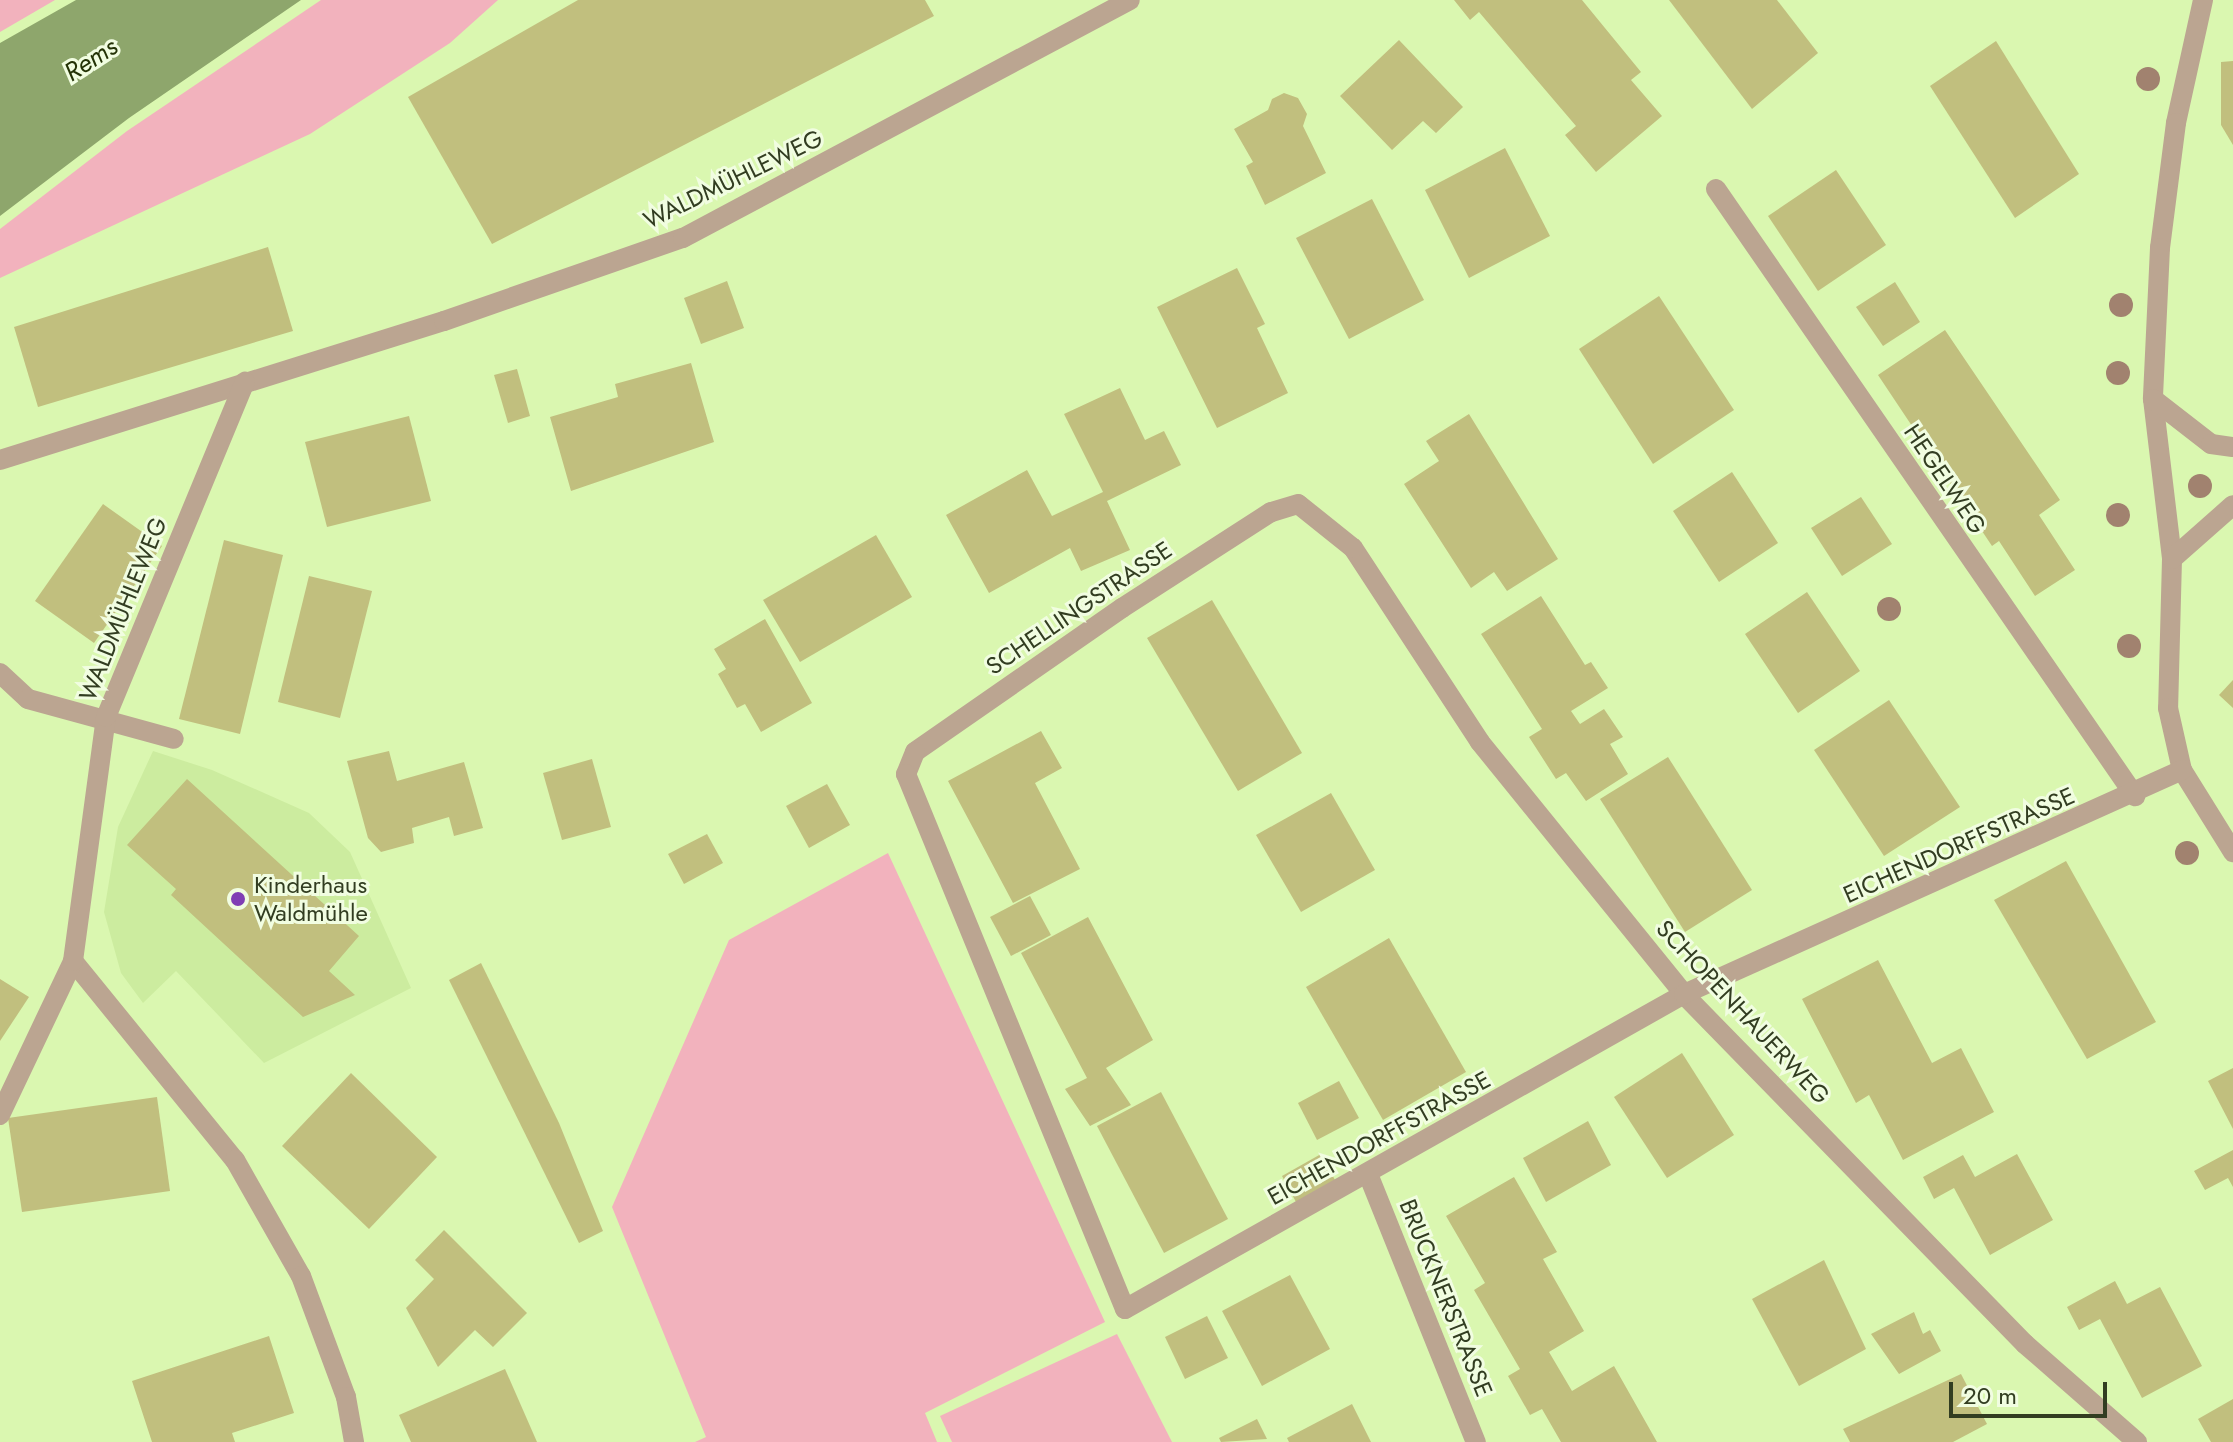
<!DOCTYPE html>
<meta charset="utf-8">
<style>
body{margin:0}
#map{position:relative;width:2233px;height:1442px;overflow:hidden;background:#daf7b0;font-family:Jost,sans-serif}
div>[style]{position:absolute}
.built>*{inset:0;background:#ccec9f}
.green>*{inset:0;background:#f2b2bd}
.water>*{inset:0;background:#8ea66c}
.building>*{inset:0;background:#c1bf7e}
.minor>*{height:20px;margin:-10px;padding:0 10px;transform-origin:10px;border-radius:10px;background:#bba591}
.trees>*{width:24px;height:24px;margin:-12px;border-radius:50%;background:#a1826f}
.dots>*{width:22px;height:22px;translate:-50% -50%;box-sizing:border-box;border:4px solid #f1fde1;border-radius:50%}
span{translate:-50% -50%;white-space:nowrap;text-align:center;line-height:1.15;-webkit-text-stroke:6px #f1fde1;paint-order:stroke}
.street-label{font-size:24px;color:#323d21}
.poi-label{font-size:24px;color:#323d21}
.left{translate:0 -50%;text-align:left}
.water-label{font-size:26px;color:#243306;font-style:italic}
.scale{position:absolute;left:1949px;top:1382px;width:158px;height:36px;box-sizing:border-box;border:4px solid #323d21;border-top:0;padding-left:10px;font-size:24px;line-height:28px;white-space:nowrap;color:#323d21;-webkit-text-stroke:6px #f1fde1;paint-order:stroke}
</style>
<div id="map">
<div class="built">
<i style="clip-path:polygon(153px 751px,212px 770px,309px 813px,350px 852px,411px 988px,264px 1063px,176px 971px,143px 1003px,121px 973px,104px 912px,118px 827px)"></i>
</div>
<div class="green">
<i style="clip-path:polygon(0 0,55px 0,0 32px)"></i>
<i style="clip-path:polygon(321px 0,498px 0,450px 43px,310px 134px,0 278px,0 229px,127px 131px)"></i>
<i style="clip-path:polygon(888px 853px,1105px 1322px,925px 1413px,937px 1442px,695px 1442px,706px 1437px,612px 1207px,729px 940px)"></i>
<i style="clip-path:polygon(1117px 1334px,1172px 1442px,952px 1442px,940px 1416px)"></i>
</div>
<div class="water">
<i style="clip-path:polygon(76px 0,301px 0,129px 118px,0 216px,0 43px)"></i>
</div>
<div class="building">
<i style="clip-path:polygon(578px 0,925px 0,934px 16px,492px 244px,408px 97px)"></i>
<i style="clip-path:polygon(1454px 0,1582px 0,1641px 72px,1631px 80px,1662px 116px,1596px 172px,1565px 135px,1576px 126px,1479px 12px,1470px 20px)"></i>
<i style="clip-path:polygon(1669px 0,1777px 0,1818px 53px,1752px 109px)"></i>
<i style="clip-path:polygon(1399px 40px,1463px 107px,1436px 133px,1423px 121px,1392px 150px,1340px 96px)"></i>
<i style="clip-path:polygon(1996px 41px,2079px 174px,2015px 218px,1930px 86px)"></i>
<i style="clip-path:polygon(2233px 61px,2233px 145px,2221px 125px,2221px 62px)"></i>
<i style="clip-path:polygon(1284px 93px,1298px 98px,1307px 114px,1303px 126px,1326px 173px,1265px 205px,1246px 166px,1253px 162px,1234px 129px,1268px 110px,1272px 99px)"></i>
<i style="clip-path:polygon(1505px 148px,1550px 236px,1469px 278px,1425px 190px)"></i>
<i style="clip-path:polygon(1836px 170px,1886px 245px,1818px 291px,1768px 216px)"></i>
<i style="clip-path:polygon(1372px 199px,1424px 300px,1349px 339px,1296px 238px)"></i>
<i style="clip-path:polygon(268px 247px,293px 331px,38px 407px,14px 327px)"></i>
<i style="clip-path:polygon(1237px 268px,1265px 324px,1257px 328px,1288px 393px,1217px 428px,1157px 307px)"></i>
<i style="clip-path:polygon(727px 281px,744px 328px,701px 344px,684px 298px)"></i>
<i style="clip-path:polygon(1895px 282px,1920px 322px,1883px 346px,1856px 307px)"></i>
<i style="clip-path:polygon(1659px 296px,1734px 410px,1653px 464px,1579px 349px)"></i>
<i style="clip-path:polygon(1945px 330px,2060px 500px,2039px 515px,2075px 570px,2035px 596px,1999px 541px,1992px 546px,1878px 375px)"></i>
<i style="clip-path:polygon(691px 363px,714px 442px,571px 491px,550px 417px,618px 397px,615px 384px)"></i>
<i style="clip-path:polygon(517px 369px,530px 416px,508px 423px,494px 375px)"></i>
<i style="clip-path:polygon(1120px 388px,1145px 440px,1164px 431px,1181px 465px,1107px 501px,1130px 550px,1081px 571px,1070px 548px,989px 593px,946px 515px,1027px 470px,1052px 516px,1103px 492px,1064px 414px)"></i>
<i style="clip-path:polygon(1469px 414px,1558px 559px,1507px 591px,1494px 572px,1471px 588px,1404px 484px,1439px 461px,1426px 441px)"></i>
<i style="clip-path:polygon(409px 416px,431px 501px,327px 527px,305px 442px)"></i>
<i style="clip-path:polygon(1732px 472px,1778px 543px,1719px 582px,1673px 511px)"></i>
<i style="clip-path:polygon(1861px 497px,1892px 544px,1842px 576px,1811px 528px)"></i>
<i style="clip-path:polygon(103px 504px,162px 546px,94px 643px,35px 601px)"></i>
<i style="clip-path:polygon(876px 535px,912px 597px,800px 662px,763px 600px)"></i>
<i style="clip-path:polygon(224px 540px,283px 555px,240px 734px,179px 719px)"></i>
<i style="clip-path:polygon(309px 576px,372px 591px,340px 718px,278px 702px)"></i>
<i style="clip-path:polygon(1807px 592px,1860px 671px,1798px 713px,1745px 634px)"></i>
<i style="clip-path:polygon(1541px 596px,1585px 665px,1591px 662px,1608px 688px,1571px 711px,1580px 724px,1604px 709px,1623px 737px,1610px 744px,1628px 774px,1586px 801px,1566px 773px,1556px 779px,1529px 737px,1542px 729px,1481px 634px)"></i>
<i style="clip-path:polygon(1212px 600px,1302px 753px,1238px 791px,1147px 638px)"></i>
<i style="clip-path:polygon(765px 619px,812px 703px,761px 732px,745px 704px,737px 708px,718px 674px,726px 669px,714px 649px)"></i>
<i style="clip-path:polygon(2233px 680px,2233px 708px,2219px 695px)"></i>
<i style="clip-path:polygon(1889px 700px,1960px 807px,1884px 856px,1814px 750px)"></i>
<i style="clip-path:polygon(1041px 731px,1062px 768px,1035px 783px,1080px 869px,1013px 903px,948px 781px)"></i>
<i style="clip-path:polygon(389px 751px,397px 781px,464px 762px,483px 828px,454px 836px,449px 817px,412px 828px,414px 843px,381px 852px,368px 838px,347px 761px)"></i>
<i style="clip-path:polygon(1668px 757px,1752px 890px,1685px 932px,1600px 799px)"></i>
<i style="clip-path:polygon(592px 759px,611px 827px,562px 840px,543px 773px)"></i>
<i style="clip-path:polygon(187px 779px,359px 936px,329px 971px,355px 995px,303px 1017px,171px 895px,176px 889px,127px 845px)"></i>
<i style="clip-path:polygon(827px 784px,850px 825px,809px 848px,786px 806px)"></i>
<i style="clip-path:polygon(1331px 793px,1375px 870px,1301px 912px,1256px 835px)"></i>
<i style="clip-path:polygon(707px 834px,723px 863px,684px 884px,668px 854px)"></i>
<i style="clip-path:polygon(2066px 861px,2156px 1022px,2087px 1059px,1994px 900px)"></i>
<i style="clip-path:polygon(1030px 896px,1051px 935px,1011px 956px,990px 917px)"></i>
<i style="clip-path:polygon(1088px 917px,1153px 1040px,1106px 1068px,1131px 1105px,1090px 1126px,1065px 1089px,1087px 1078px,1021px 953px)"></i>
<i style="clip-path:polygon(1389px 938px,1466px 1072px,1383px 1120px,1306px 987px)"></i>
<i style="clip-path:polygon(1878px 960px,1932px 1063px,1961px 1048px,1994px 1112px,1903px 1160px,1869px 1095px,1856px 1103px,1802px 999px)"></i>
<i style="clip-path:polygon(481px 963px,559px 1123px,603px 1231px,579px 1243px,449px 980px)"></i>
<i style="clip-path:polygon(0 979px,29px 997px,0 1041px)"></i>
<i style="clip-path:polygon(1682px 1053px,1734px 1135px,1667px 1178px,1614px 1097px)"></i>
<i style="clip-path:polygon(2233px 1068px,2233px 1129px,2208px 1081px)"></i>
<i style="clip-path:polygon(351px 1073px,437px 1157px,369px 1229px,282px 1146px)"></i>
<i style="clip-path:polygon(1339px 1081px,1359px 1118px,1317px 1140px,1298px 1103px)"></i>
<i style="clip-path:polygon(1161px 1092px,1228px 1219px,1164px 1253px,1097px 1126px)"></i>
<i style="clip-path:polygon(157px 1097px,170px 1191px,22px 1212px,8px 1118px)"></i>
<i style="clip-path:polygon(1588px 1121px,1611px 1165px,1546px 1202px,1523px 1158px)"></i>
<i style="clip-path:polygon(2233px 1150px,2233px 1187px,2228px 1178px,2205px 1190px,2194px 1171px)"></i>
<i style="clip-path:polygon(1321px 1154px,1335px 1180px,1296px 1202px,1282px 1176px)"></i>
<i style="clip-path:polygon(2017px 1154px,2053px 1220px,1990px 1255px,1954px 1188px,1934px 1199px,1923px 1177px,1963px 1155px,1975px 1177px)"></i>
<i style="clip-path:polygon(1514px 1177px,1557px 1252px,1543px 1259px,1584px 1331px,1549px 1352px,1572px 1391px,1614px 1366px,1657px 1442px,1561px 1442px,1542px 1409px,1530px 1415px,1508px 1376px,1520px 1369px,1474px 1290px,1485px 1283px,1446px 1216px)"></i>
<i style="clip-path:polygon(444px 1230px,527px 1313px,493px 1347px,475px 1330px,438px 1367px,406px 1308px,434px 1279px,415px 1260px)"></i>
<i style="clip-path:polygon(1824px 1260px,1866px 1349px,1799px 1386px,1752px 1299px)"></i>
<i style="clip-path:polygon(1290px 1275px,1330px 1349px,1262px 1386px,1222px 1311px)"></i>
<i style="clip-path:polygon(2115px 1281px,2127px 1304px,2160px 1287px,2202px 1366px,2142px 1398px,2100px 1319px,2079px 1330px,2067px 1307px)"></i>
<i style="clip-path:polygon(1914px 1312px,1923px 1334px,1930px 1330px,1941px 1351px,1899px 1374px,1871px 1334px)"></i>
<i style="clip-path:polygon(1207px 1316px,1228px 1358px,1185px 1379px,1165px 1337px)"></i>
<i style="clip-path:polygon(269px 1336px,294px 1413px,232px 1433px,235px 1442px,152px 1442px,132px 1381px)"></i>
<i style="clip-path:polygon(505px 1369px,537px 1442px,411px 1442px,399px 1415px)"></i>
<i style="clip-path:polygon(1961px 1374px,1987px 1424px,1953px 1442px,1850px 1442px,1843px 1429px)"></i>
<i style="clip-path:polygon(2233px 1399px,2233px 1442px,2211px 1442px,2198px 1419px)"></i>
<i style="clip-path:polygon(1352px 1404px,1371px 1442px,1289px 1442px,1287px 1438px)"></i>
<i style="clip-path:polygon(1257px 1419px,1267px 1439px,1221px 1442px,1219px 1438px)"></i>
</div>
<div class="minor">
<i style="left:2203px;top:0;width:126px;rotate:102.4deg"></i>
<i style="left:2176px;top:123px;width:126px;rotate:97.3deg"></i>
<i style="left:2160px;top:248px;width:151px;rotate:92.7deg"></i>
<i style="left:2153px;top:399px;width:161px;rotate:83.2deg"></i>
<i style="left:2172px;top:559px;width:149px;rotate:91.5deg"></i>
<i style="left:2168px;top:708px;width:64px;rotate:77.3deg"></i>
<i style="left:2182px;top:770px;width:97px;rotate:58.1deg"></i>
<i style="left:1716px;top:189px;width:738px;rotate:55.38deg"></i>
<i style="left:2153px;top:399px;width:73px;rotate:37.8deg"></i>
<i style="left:2211px;top:444px;width:22px;rotate:8deg"></i>
<i style="left:0;top:460px;width:465px;rotate:-17.4deg"></i>
<i style="left:444px;top:321px;width:253px;rotate:-19.2deg"></i>
<i style="left:683px;top:238px;width:506px;rotate:-28.03deg"></i>
<i style="left:2172px;top:559px;width:81px;rotate:-41.5deg"></i>
<i style="left:0;top:673px;width:38px;rotate:43deg"></i>
<i style="left:28px;top:699px;width:151px;rotate:15.3deg"></i>
<i style="left:73px;top:961px;width:257px;rotate:50.9deg"></i>
<i style="left:235px;top:1160px;width:133px;rotate:60.4deg"></i>
<i style="left:301px;top:1276px;width:129px;rotate:69.6deg"></i>
<i style="left:346px;top:1397px;width:46px;rotate:79.9deg"></i>
<i style="left:0;top:1115px;width:170px;rotate:-64.6deg"></i>
<i style="left:73px;top:961px;width:246px;rotate:-82.3deg"></i>
<i style="left:106px;top:717px;width:363px;rotate:-67.5deg"></i>
<i style="left:1368px;top:1174px;width:289px;rotate:68.1deg"></i>
<i style="left:2137px;top:1442px;width:149px;rotate:-138.8deg"></i>
<i style="left:2025px;top:1344px;width:489px;rotate:-134.3deg"></i>
<i style="left:1684px;top:994px;width:324px;rotate:-129deg"></i>
<i style="left:1480px;top:742px;width:232px;rotate:-123.2deg"></i>
<i style="left:1353px;top:548px;width:70px;rotate:-141.3deg"></i>
<i style="left:1298px;top:504px;width:28px;rotate:163deg"></i>
<i style="left:1271px;top:512px;width:177px;rotate:147.2deg"></i>
<i style="left:1122px;top:608px;width:252px;rotate:145.2deg"></i>
<i style="left:915px;top:752px;width:24px;rotate:112deg"></i>
<i style="left:906px;top:774px;width:578px;rotate:67.74deg"></i>
<i style="left:1125px;top:1309px;width:642px;rotate:-29.4deg"></i>
<i style="left:1684px;top:994px;width:546px;rotate:-24.22deg"></i>
</div>
<div class="trees">
<i style="left:2148px;top:79px"></i>
<i style="left:2121px;top:305px"></i>
<i style="left:2118px;top:373px"></i>
<i style="left:2200px;top:486px"></i>
<i style="left:2118px;top:515px"></i>
<i style="left:1889px;top:609px"></i>
<i style="left:2129px;top:646px"></i>
<i style="left:2187px;top:853px"></i>
</div>
<div class="dots">
<i style="left:238px;top:899px;background:#803fb4"></i>
</div>
<div class="street-label">
<span style="left:733px;top:179px;rotate:-26deg">WALDMÜHLEWEG</span>
<span style="left:1945px;top:479px;rotate:56deg">HEGELWEG</span>
<span style="left:1079px;top:608px;rotate:-34deg">SCHELLINGSTRASSE</span>
<span style="left:123px;top:609px;rotate:-68deg">WALDMÜHLEWEG</span>
<span style="left:1959px;top:845px;rotate:-24deg">EICHENDORFFSTRASSE</span>
<span style="left:1743px;top:1012px;rotate:47deg">SCHOPENHAUERWEG</span>
<span style="left:1379px;top:1138px;rotate:-29deg">EICHENDORFFSTRASSE</span>
<span style="left:1446px;top:1298px;rotate:68deg">BRUCKNERSTRASSE</span>
</div>
<div class="poi-label">
<span class="left" style="left:254px;top:899px">Kinderhaus<br>Waldmühle</span>
</div>
<div class="water-label">
<span style="left:91px;top:60px;rotate:-33deg">Rems</span>
</div>
<div class="scale">20 m</div>
</div>
